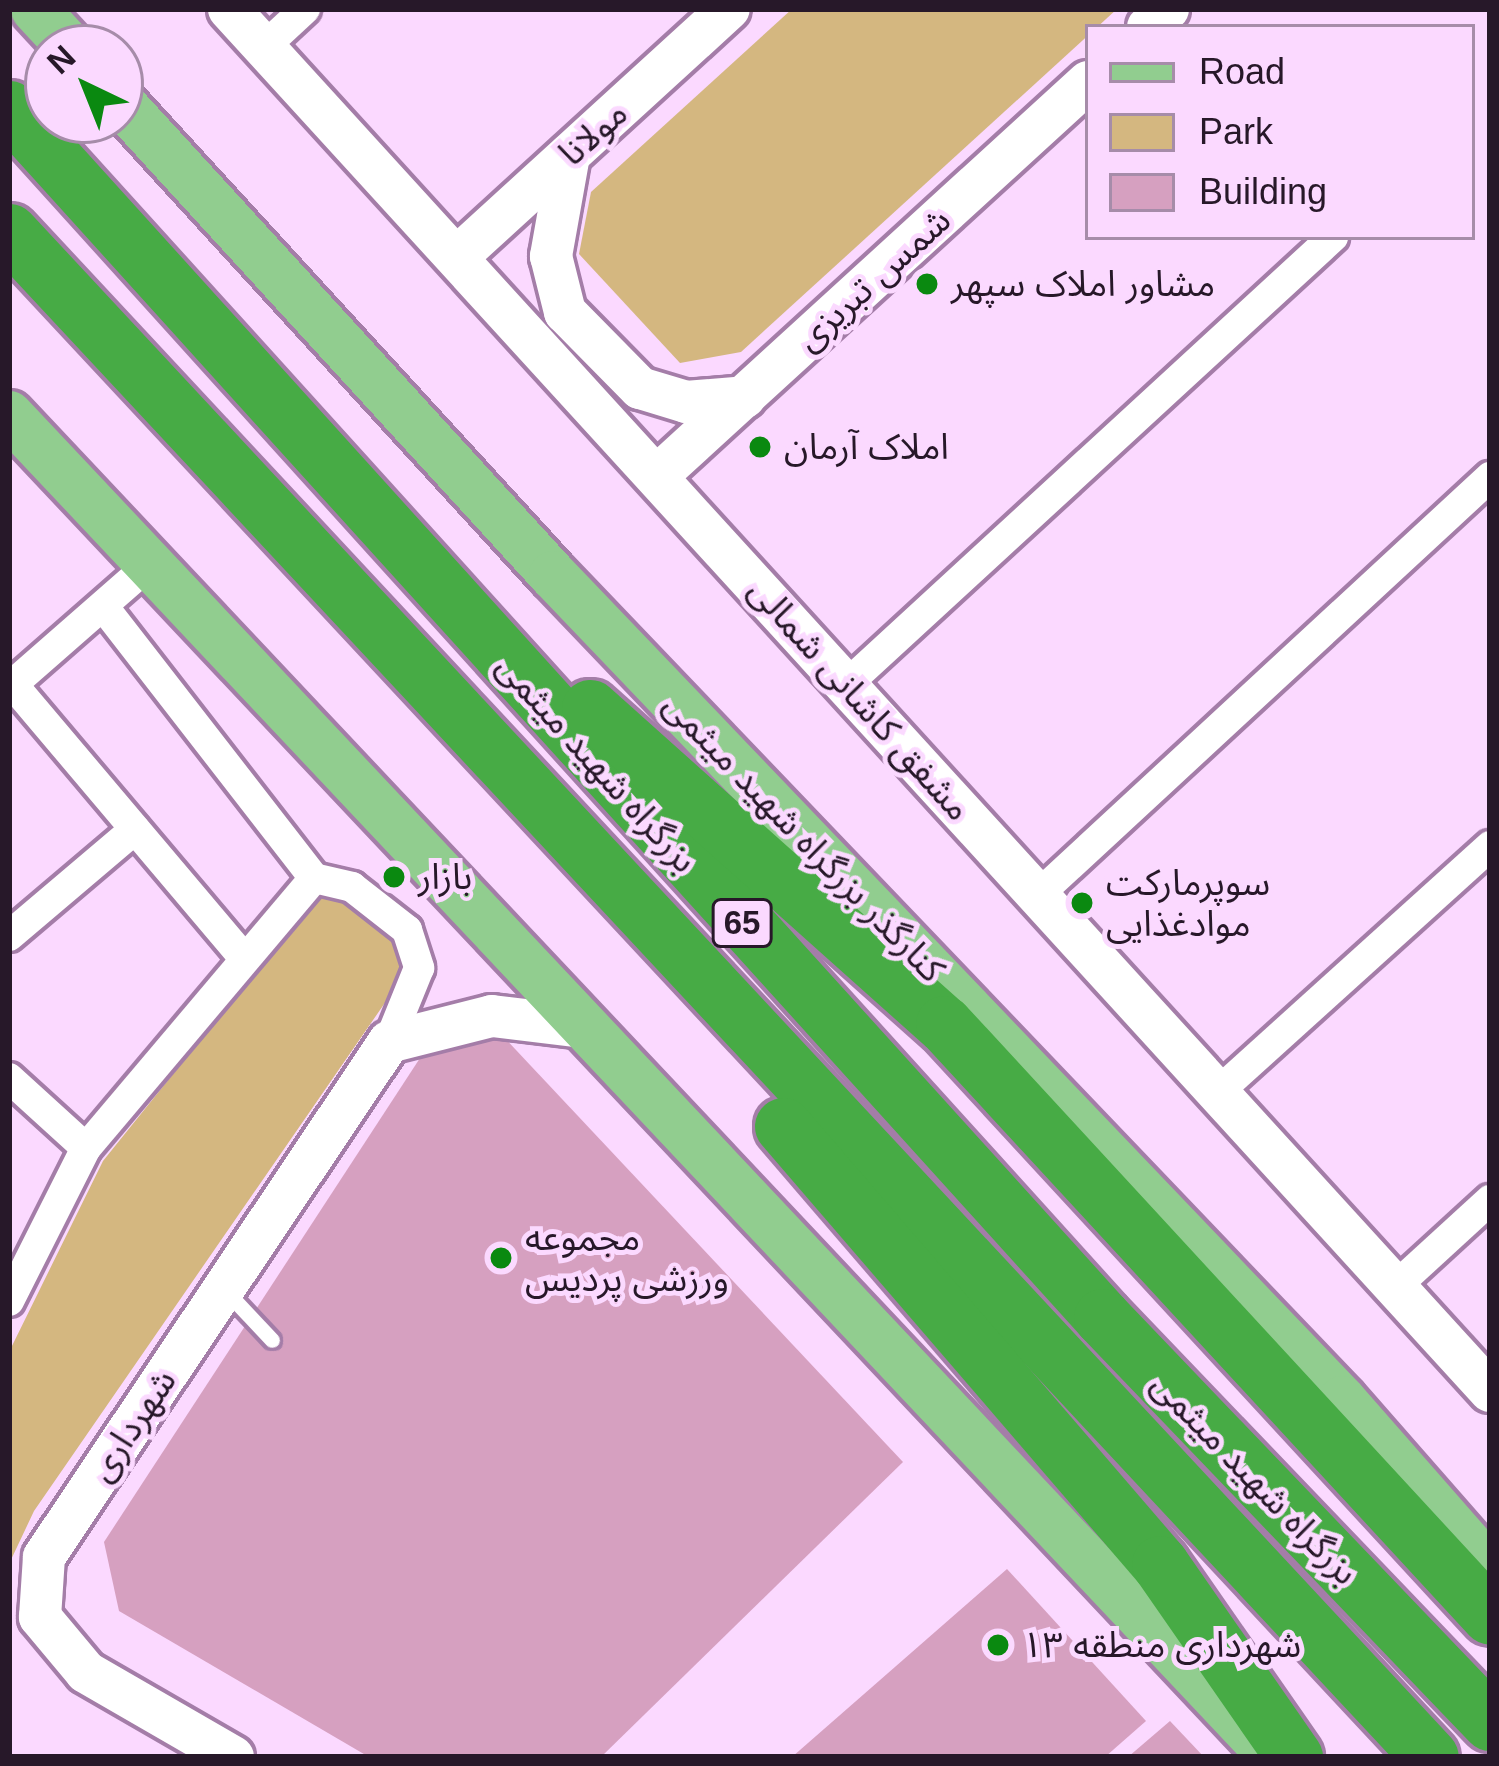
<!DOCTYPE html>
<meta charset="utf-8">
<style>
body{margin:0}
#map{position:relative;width:1499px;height:1766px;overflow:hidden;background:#fbd9ff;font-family:Arial,"Noto Sans Arabic",sans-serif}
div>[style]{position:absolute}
.green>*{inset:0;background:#d4b780}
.building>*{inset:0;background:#d6a0c0}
.roads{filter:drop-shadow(3px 0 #a47da8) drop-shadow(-3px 0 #a47da8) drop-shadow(0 3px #a47da8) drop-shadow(0 -3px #a47da8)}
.lane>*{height:15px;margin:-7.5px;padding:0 7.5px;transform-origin:7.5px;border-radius:7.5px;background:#fff}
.street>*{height:30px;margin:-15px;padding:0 15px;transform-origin:15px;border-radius:15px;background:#fff}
.secondary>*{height:42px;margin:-21px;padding:0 21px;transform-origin:21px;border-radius:21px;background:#fff}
.primary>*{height:48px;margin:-24px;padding:0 24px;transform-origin:24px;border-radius:24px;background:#91cd8f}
.highway>*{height:57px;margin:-28.5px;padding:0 28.5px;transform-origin:28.5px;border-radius:28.5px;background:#47ab45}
.dots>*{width:33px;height:33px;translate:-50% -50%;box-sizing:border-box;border:6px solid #fbd9ff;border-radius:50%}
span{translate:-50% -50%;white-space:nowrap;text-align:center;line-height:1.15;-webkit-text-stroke:10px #fbd9ff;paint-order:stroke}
.shield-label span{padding:3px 9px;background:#fbd9ff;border:3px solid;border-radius:9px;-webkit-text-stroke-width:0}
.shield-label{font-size:33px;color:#271829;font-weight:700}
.street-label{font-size:36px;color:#271829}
.poi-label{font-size:36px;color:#271829}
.left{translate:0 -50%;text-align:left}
.frame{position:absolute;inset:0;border:12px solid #271829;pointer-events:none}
.legend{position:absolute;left:1085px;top:24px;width:390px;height:216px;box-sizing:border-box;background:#fbd9ff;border:3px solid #a68ca9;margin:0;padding:15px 21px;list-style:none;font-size:36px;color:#271829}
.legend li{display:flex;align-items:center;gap:24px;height:60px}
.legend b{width:60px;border:3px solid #a68ca9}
.north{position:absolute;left:24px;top:24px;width:120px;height:120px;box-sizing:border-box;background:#fbd9ff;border:3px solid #a68ca9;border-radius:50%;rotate:317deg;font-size:33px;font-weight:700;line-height:48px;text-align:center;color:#271829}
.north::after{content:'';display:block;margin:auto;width:42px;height:54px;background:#0a8910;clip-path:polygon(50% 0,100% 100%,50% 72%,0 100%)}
</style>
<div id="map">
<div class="green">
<i style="clip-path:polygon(792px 9px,1117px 9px,741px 352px,680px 363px,579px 254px,591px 192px)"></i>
<i style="clip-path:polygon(349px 896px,398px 930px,409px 968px,34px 1511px,9px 1564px,9px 1352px,103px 1161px,314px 899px)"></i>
</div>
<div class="building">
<i style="clip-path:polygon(501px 1034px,903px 1462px,601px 1757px,369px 1757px,119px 1611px,104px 1542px,422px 1055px)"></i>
<i style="clip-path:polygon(1007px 1569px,1146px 1721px,1105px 1757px,792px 1757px)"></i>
<i style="clip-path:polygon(1170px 1721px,1204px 1757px,1128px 1757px)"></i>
</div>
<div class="roads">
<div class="lane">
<i style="left:226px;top:1291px;width:67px;rotate:46.8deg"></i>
</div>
<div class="street">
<i style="left:264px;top:47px;width:56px;rotate:-42.8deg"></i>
<i style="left:103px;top:606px;width:344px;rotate:52.2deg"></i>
<i style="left:314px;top:878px;width:39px;rotate:13deg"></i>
<i style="left:352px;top:887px;width:70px;rotate:38deg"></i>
<i style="left:407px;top:930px;width:40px;rotate:72deg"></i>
<i style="left:419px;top:968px;width:80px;rotate:112.1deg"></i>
<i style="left:9px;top:680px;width:364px;rotate:49.8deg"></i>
<i style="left:13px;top:684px;width:181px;rotate:-41.2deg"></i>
<i style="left:846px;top:685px;width:662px;rotate:-42.61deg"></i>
<i style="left:1038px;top:895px;width:616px;rotate:-42.76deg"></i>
<i style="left:9px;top:936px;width:165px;rotate:-40.3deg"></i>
<i style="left:9px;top:1078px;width:104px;rotate:42.3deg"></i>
<i style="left:1218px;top:1092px;width:367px;rotate:-42.1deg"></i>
<i style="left:1395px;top:1287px;width:129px;rotate:-42.5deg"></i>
<i style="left:9px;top:1301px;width:171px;rotate:-63.3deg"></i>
<i style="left:86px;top:1148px;width:353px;rotate:-49.8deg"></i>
</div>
<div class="secondary">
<i style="left:229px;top:9px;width:1871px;rotate:47.62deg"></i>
<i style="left:1148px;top:27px;width:27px;rotate:-42deg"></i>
<i style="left:569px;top:155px;width:103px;rotate:100.1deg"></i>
<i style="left:551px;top:256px;width:58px;rotate:76deg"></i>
<i style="left:565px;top:312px;width:107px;rotate:45.4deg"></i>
<i style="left:640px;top:388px;width:48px;rotate:16.9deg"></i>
<i style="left:686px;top:402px;width:59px;rotate:-4.8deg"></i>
<i style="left:457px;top:257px;width:368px;rotate:-42.4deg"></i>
<i style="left:657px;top:476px;width:584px;rotate:-42.43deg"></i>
<i style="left:233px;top:1757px;width:170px;rotate:-150deg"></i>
<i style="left:86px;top:1672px;width:72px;rotate:-129.9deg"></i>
<i style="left:40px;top:1617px;width:60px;rotate:-86.2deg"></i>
<i style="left:44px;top:1557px;width:620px;rotate:-56.18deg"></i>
<i style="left:389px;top:1042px;width:106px;rotate:-14.2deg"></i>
<i style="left:492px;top:1016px;width:85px;rotate:6.8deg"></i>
</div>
<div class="primary">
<i style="left:35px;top:9px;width:53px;rotate:47.3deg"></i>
<i style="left:120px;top:102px;width:641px;rotate:47.53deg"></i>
<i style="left:553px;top:575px;width:1142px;rotate:46.28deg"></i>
<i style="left:1342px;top:1400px;width:225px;rotate:48.8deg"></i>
<i style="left:9px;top:415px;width:1836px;rotate:46.72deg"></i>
</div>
<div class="highway">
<i style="left:9px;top:109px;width:1629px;rotate:47.86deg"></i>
<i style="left:1102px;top:1317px;width:561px;rotate:46.23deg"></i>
<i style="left:9px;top:232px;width:2084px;rotate:47.02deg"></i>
<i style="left:590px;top:708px;width:475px;rotate:41.8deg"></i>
<i style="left:944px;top:1024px;width:805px;rotate:47.31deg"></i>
<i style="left:783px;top:1126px;width:578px;rotate:49.28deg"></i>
<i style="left:1160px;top:1564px;width:235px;rotate:55.2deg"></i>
</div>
</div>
<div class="dots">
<i style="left:927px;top:284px;background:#0a8910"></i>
<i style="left:760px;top:447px;background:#0a8910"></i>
<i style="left:394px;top:877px;background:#0a8910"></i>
<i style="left:1082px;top:903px;background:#0a8910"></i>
<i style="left:501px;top:1258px;background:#0a8910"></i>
<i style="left:998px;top:1645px;background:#0a8910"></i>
</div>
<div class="shield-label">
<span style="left:742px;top:923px">65</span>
</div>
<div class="street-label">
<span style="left:593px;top:133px;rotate:-42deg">مولانا</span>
<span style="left:873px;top:279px;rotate:-42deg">شمس تبریزی</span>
<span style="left:860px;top:699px;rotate:48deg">مشفق کاشانی شمالی</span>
<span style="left:597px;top:763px;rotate:48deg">بزرگراه شهید میثمی</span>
<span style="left:804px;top:837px;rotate:46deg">کنارگذر بزرگراه شهید میثمی</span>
<span style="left:132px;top:1425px;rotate:-56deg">شهرداری</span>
<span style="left:1255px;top:1478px;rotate:46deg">بزرگراه شهید میثمی</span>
</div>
<div class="poi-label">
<span class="left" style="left:951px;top:284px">مشاور املاک سپهر</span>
<span class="left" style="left:784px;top:447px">املاک آرمان</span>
<span class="left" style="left:418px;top:877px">بازار</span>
<span class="left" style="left:1106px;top:903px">سوپرمارکت<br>موادغذایی</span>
<span class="left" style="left:525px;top:1258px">مجموعه<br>ورزشی پردیس</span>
<span class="left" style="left:1022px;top:1645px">شهرداری منطقه ۱۳</span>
</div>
<div class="frame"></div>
<ul class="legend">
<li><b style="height:15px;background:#91cd8f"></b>Road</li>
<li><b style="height:33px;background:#d4b780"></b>Park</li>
<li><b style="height:33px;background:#d6a0c0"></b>Building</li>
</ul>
<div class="north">N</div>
</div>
